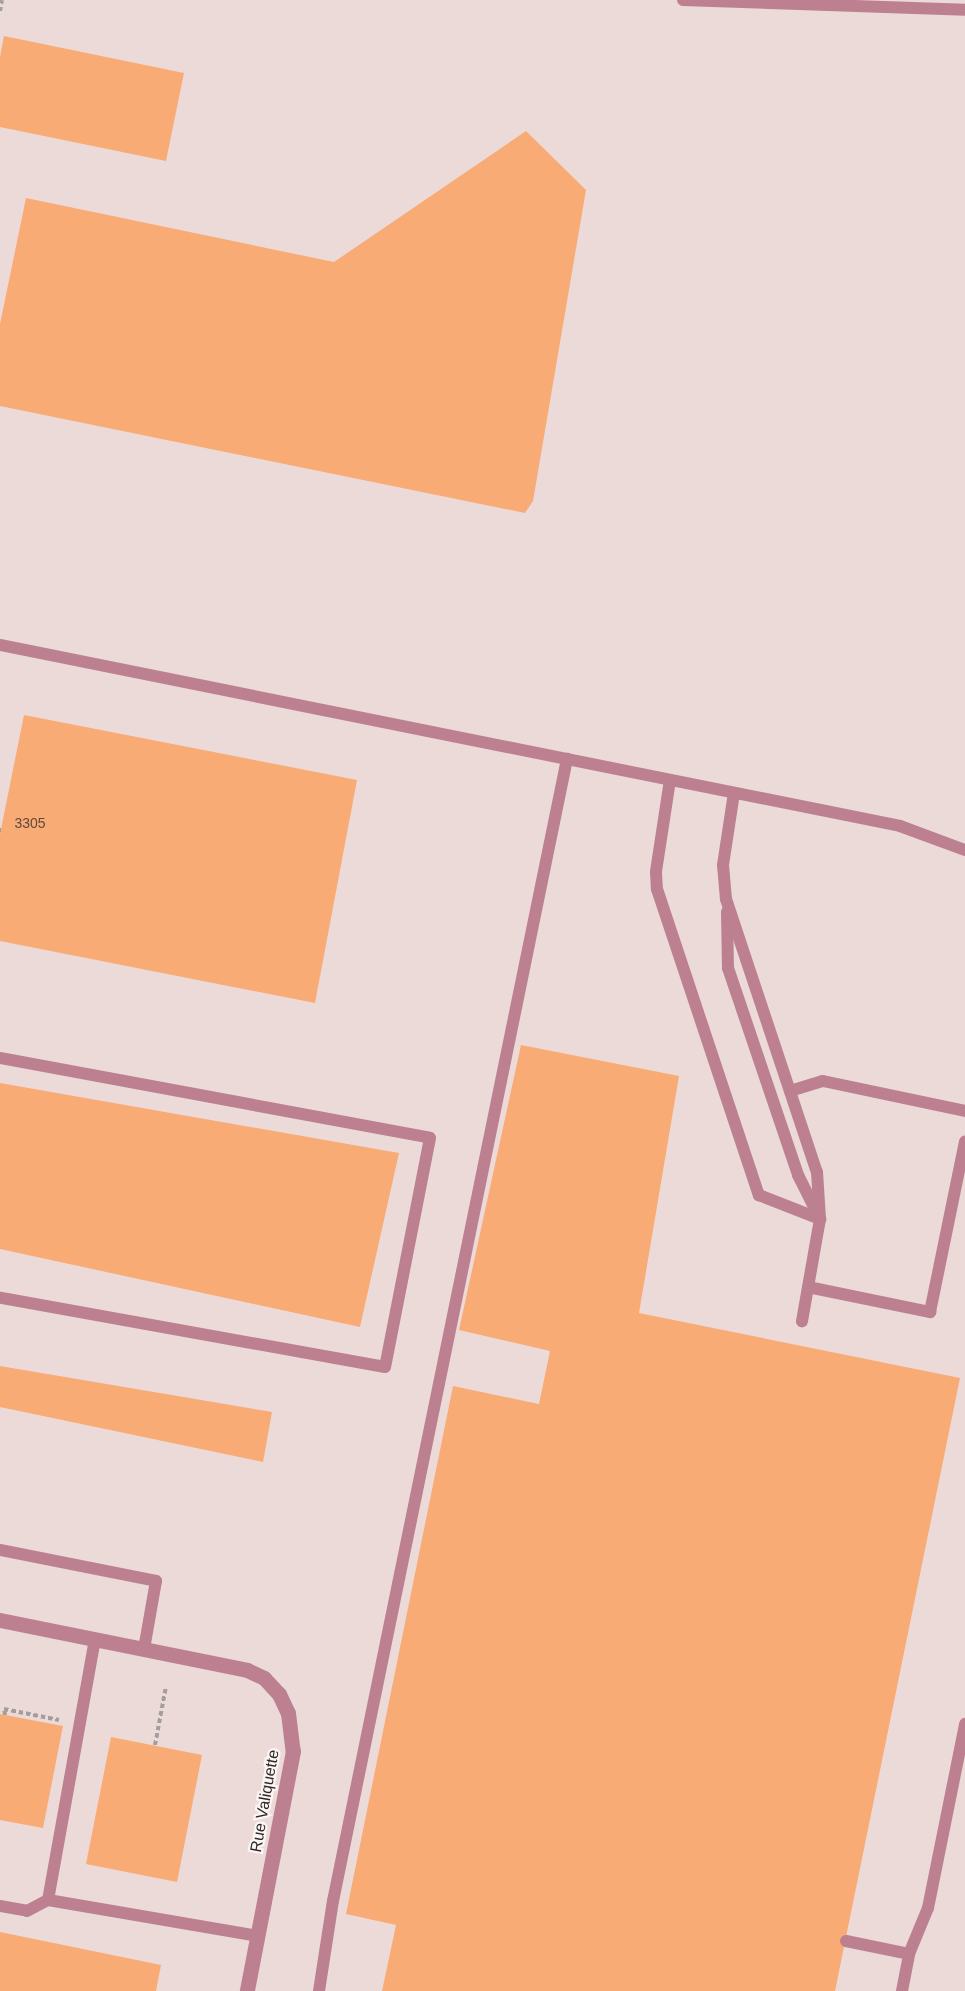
<!DOCTYPE html>
<style>
body{margin:0}
#map{position:relative;width:965px;height:1991px;overflow:hidden;background:#efe8e7;font-family:Helvetica,sans-serif}
div>[style]{position:absolute}
.built>*{inset:0;background:#ebdad8}
.building>*{inset:0;background:#f9ab76}
.path>*{height:4px;margin-top:-2px;transform-origin:0;background:repeating-linear-gradient(90deg,#a39e9d 0 4.5px,transparent 0 7.5px)}
.lane>*{height:12px;margin:-6px;padding:0 6px;transform-origin:6px;border-radius:6px;background:#bd8091}
.street>*{height:15px;margin:-7.5px;padding:0 7.5px;transform-origin:7.5px;border-radius:7.5px;background:#bd8091}
span{translate:-50% -50%;white-space:nowrap;text-align:center;line-height:1.15;-webkit-text-stroke:4.5px #fdf5f4;paint-order:stroke}
.number-label{font-size:14px;color:#5f4a3c}
.number-label span{-webkit-text-stroke-width:0}
.street-label{font-size:16px;color:#2c2929}
</style>
<div id="map">
<div class="built">
<i style="clip-path:polygon(0 0,965px 0,965px 1991px,0 1991px)"></i>
</div>
<div class="building">
<i style="clip-path:polygon(4px 36px,184px 73px,166px 161px,0 127px,0 57px)"></i>
<i style="clip-path:polygon(526px 131px,586px 190px,533px 501px,525px 513px,0 406px,0 324px,26px 198px,334px 262px)"></i>
<i style="clip-path:polygon(24px 715px,357px 780px,315px 1003px,0 941px,0 834px)"></i>
<i style="clip-path:polygon(521px 1045px,679px 1076px,639px 1313px,960px 1378px,835px 1991px,382px 1991px,396px 1925px,346px 1914px,453px 1386px,539px 1404px,550px 1351px,459px 1330px)"></i>
<i style="clip-path:polygon(0 1083px,399px 1153px,360px 1327px,0 1249px)"></i>
<i style="clip-path:polygon(0 1366px,272px 1412px,263px 1462px,0 1407px)"></i>
<i style="clip-path:polygon(0 1714px,63px 1726px,43px 1828px,0 1820px)"></i>
<i style="clip-path:polygon(111px 1737px,202px 1755px,177px 1882px,86px 1864px)"></i>
<i style="clip-path:polygon(0 1932px,161px 1965px,156px 1991px,0 1991px)"></i>
</div>
<div class="path">
<i style="left:0;top:11px;width:11px;rotate:-80deg"></i>
<i style="left:0;top:830px;width:1px"></i>
<i style="left:5px;top:1715px;width:6px;rotate:-99deg"></i>
<i style="left:4px;top:1709px;width:56px;rotate:11.3deg"></i>
<i style="left:155px;top:1745px;width:60px;rotate:-79.4deg"></i>
</div>
<div class="lane">
<i style="left:683px;top:0;width:282px;rotate:2deg"></i>
<i style="left:0;top:645px;width:918px;rotate:11.37deg"></i>
<i style="left:900px;top:826px;width:69px;rotate:20.3deg"></i>
<i style="left:670px;top:780px;width:93px;rotate:98.7deg"></i>
<i style="left:656px;top:872px;width:17px;rotate:87deg"></i>
<i style="left:657px;top:889px;width:323px;rotate:71.6deg"></i>
<i style="left:759px;top:1195px;width:66px;rotate:21.5deg"></i>
<i style="left:734px;top:793px;width:73px;rotate:98.7deg"></i>
<i style="left:723px;top:865px;width:34px;rotate:85deg"></i>
<i style="left:726px;top:899px;width:288px;rotate:71.6deg"></i>
<i style="left:817px;top:1172px;width:47px;rotate:86.3deg"></i>
<i style="left:820px;top:1219px;width:104px;rotate:100deg"></i>
<i style="left:727px;top:912px;width:56px;rotate:89deg"></i>
<i style="left:728px;top:968px;width:219px;rotate:71.3deg"></i>
<i style="left:798px;top:1175px;width:47px;rotate:63.4deg"></i>
<i style="left:0;top:1058px;width:437px;rotate:10.5deg"></i>
<i style="left:430px;top:1138px;width:233px;rotate:101.1deg"></i>
<i style="left:385px;top:1367px;width:391px;rotate:-169.8deg"></i>
<i style="left:790px;top:1091px;width:34px;rotate:-17deg"></i>
<i style="left:823px;top:1081px;width:145px;rotate:11.9deg"></i>
<i style="left:808px;top:1287px;width:125px;rotate:11.6deg"></i>
<i style="left:930px;top:1312px;width:174px;rotate:-78.4deg"></i>
<i style="left:0;top:1550px;width:159px;rotate:11.2deg"></i>
<i style="left:156px;top:1581px;width:69px;rotate:100deg"></i>
<i style="left:95px;top:1639px;width:265px;rotate:100.2deg"></i>
<i style="left:48px;top:1900px;width:213px;rotate:9.7deg"></i>
<i style="left:0;top:1906px;width:27px;rotate:10deg"></i>
<i style="left:27px;top:1911px;width:24px;rotate:-28deg"></i>
<i style="left:846px;top:1941px;width:64px;rotate:11.7deg"></i>
<i style="left:319px;top:1991px;width:91px;rotate:-81.2deg"></i>
<i style="left:333px;top:1901px;width:1166px;rotate:-78.42deg"></i>
<i style="left:902px;top:1991px;width:38px;rotate:-79deg"></i>
<i style="left:909px;top:1954px;width:50px;rotate:-67.6deg"></i>
<i style="left:928px;top:1908px;width:188px;rotate:-78.6deg"></i>
</div>
<div class="street">
<i style="left:0;top:1620px;width:252px;rotate:11.4deg"></i>
<i style="left:247px;top:1670px;width:19px;rotate:25deg"></i>
<i style="left:264px;top:1678px;width:22px;rotate:47deg"></i>
<i style="left:279px;top:1694px;width:21px;rotate:65deg"></i>
<i style="left:288px;top:1713px;width:38px;rotate:83deg"></i>
<i style="left:293px;top:1751px;width:244px;rotate:100.9deg"></i>
</div>
<div class="number-label">
<span style="left:30px;top:823px">3305</span>
</div>
<div class="street-label">
<span style="left:265px;top:1801px;rotate:-80deg">Rue Valiquette</span>
</div>
</div>
